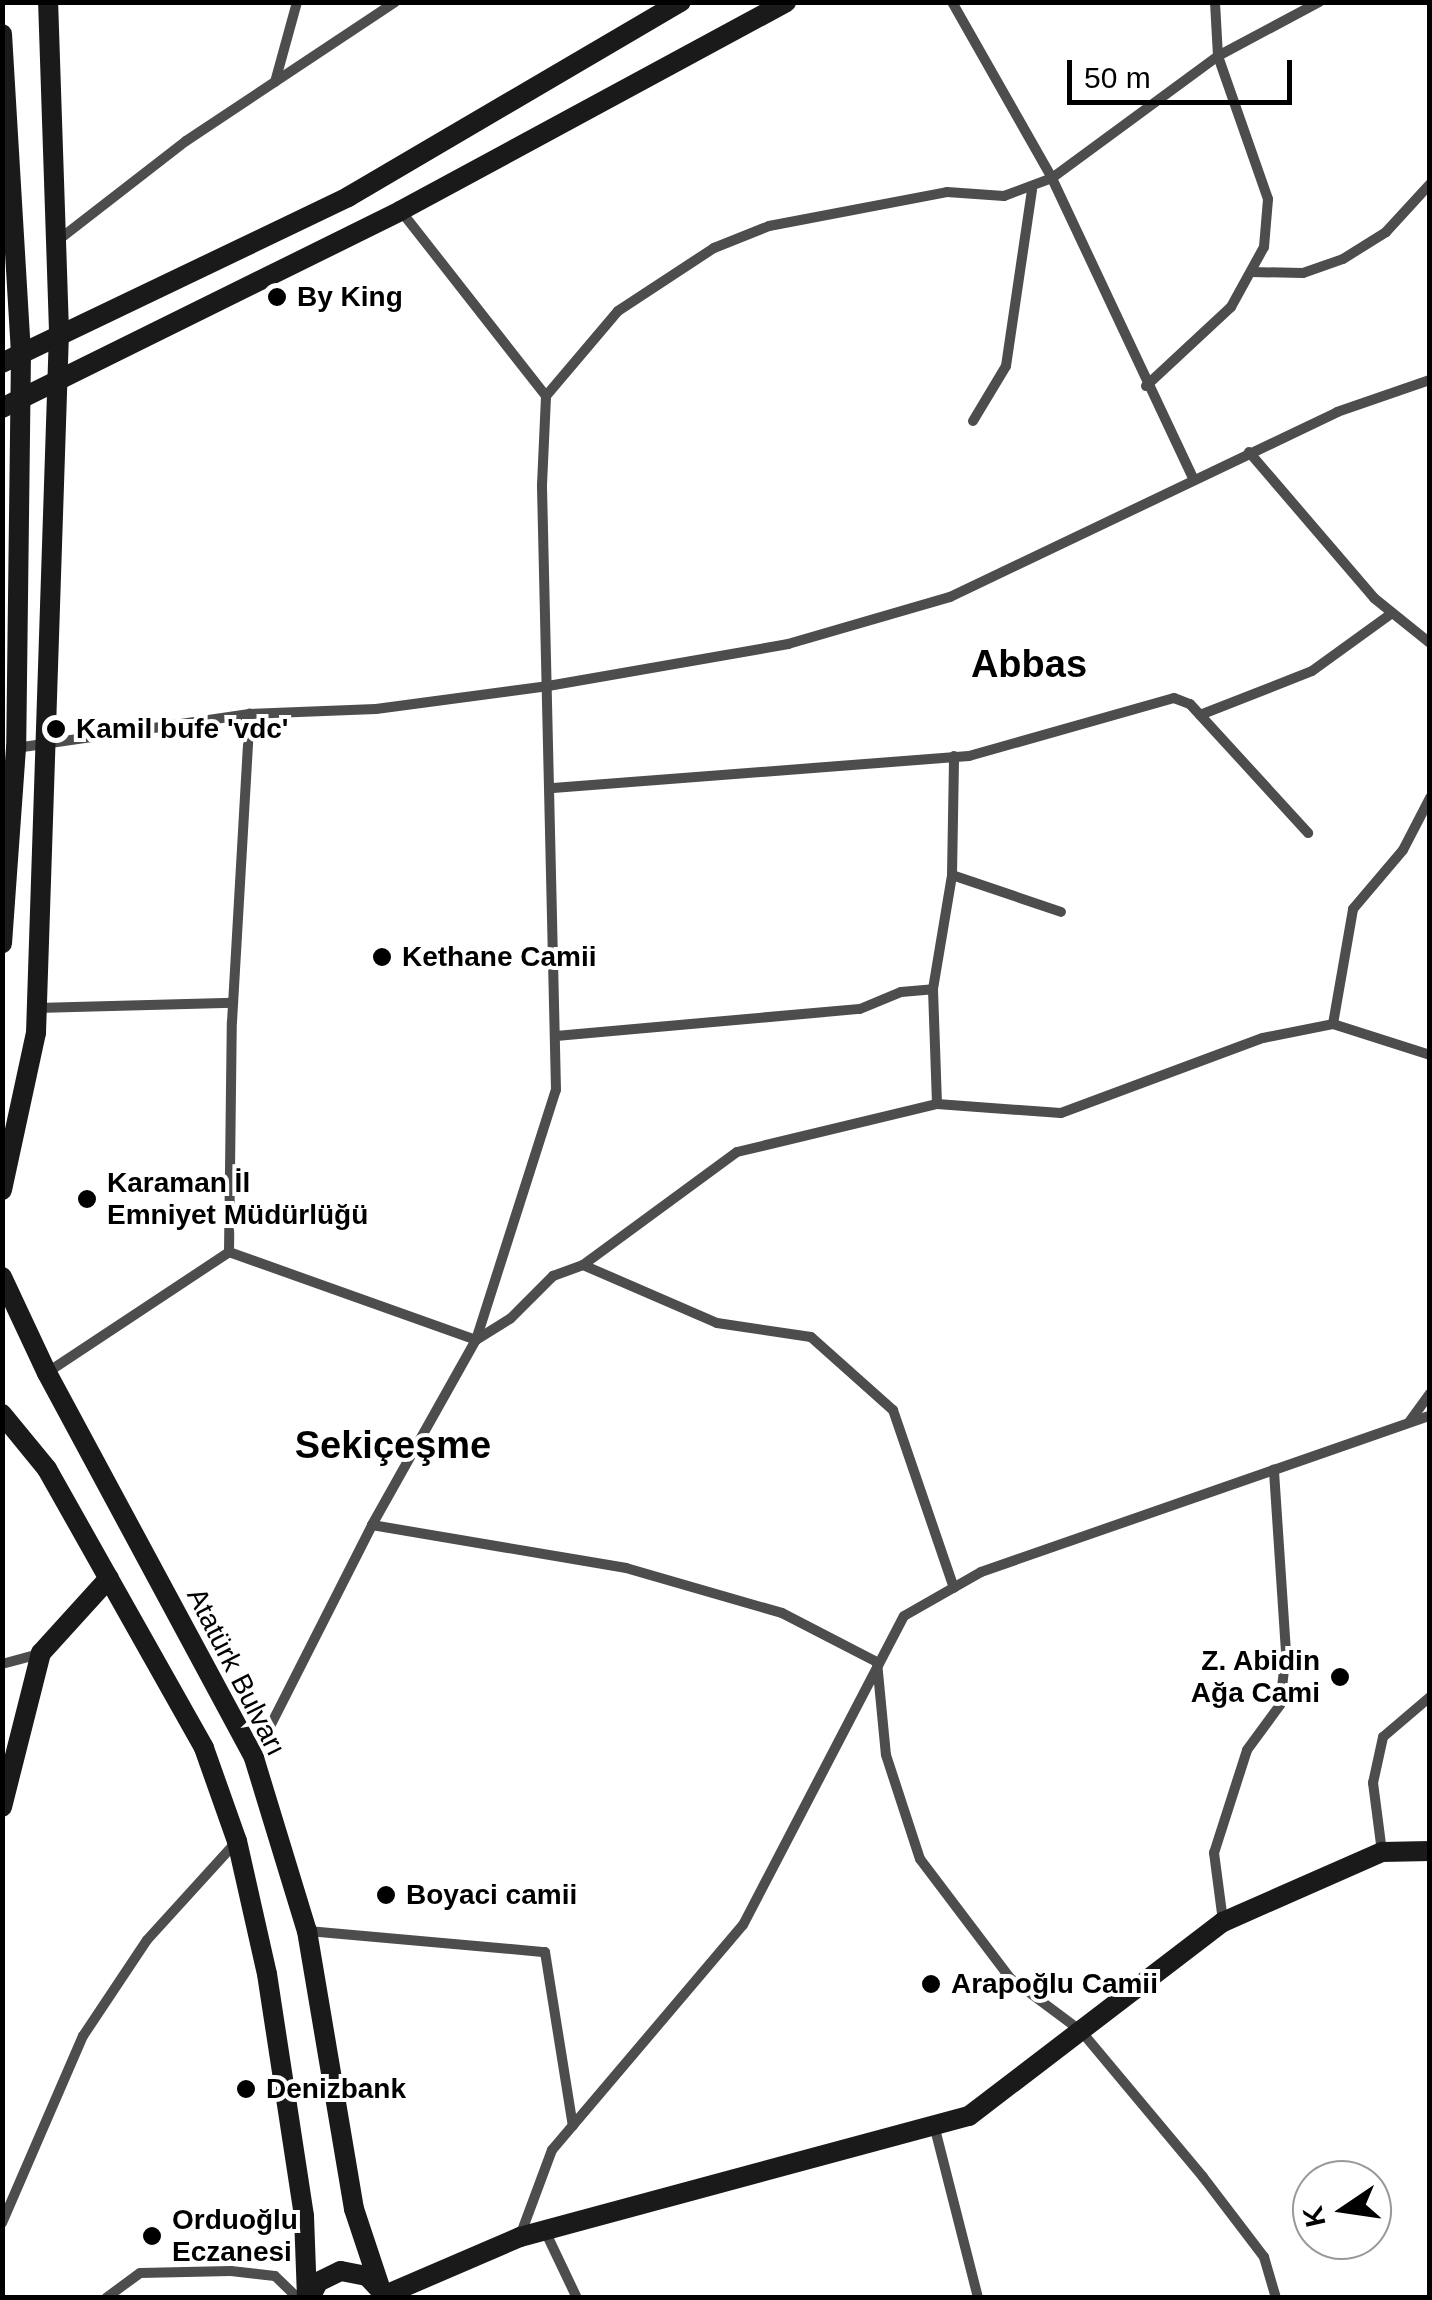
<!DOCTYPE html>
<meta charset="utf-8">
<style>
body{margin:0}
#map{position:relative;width:1432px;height:2300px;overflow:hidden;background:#fff;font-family:Helvetica,sans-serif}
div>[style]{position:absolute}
.street>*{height:10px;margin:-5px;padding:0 5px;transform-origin:5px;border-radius:5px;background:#4d4d4d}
.secondary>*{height:20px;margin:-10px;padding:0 10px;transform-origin:10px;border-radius:10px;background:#1a1a1a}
.dots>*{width:28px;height:28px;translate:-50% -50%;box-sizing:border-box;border:5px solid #fff;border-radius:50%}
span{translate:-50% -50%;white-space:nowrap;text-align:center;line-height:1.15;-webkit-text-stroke:8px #fff;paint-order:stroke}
.poi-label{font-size:28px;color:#000;font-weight:700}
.left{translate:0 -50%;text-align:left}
.right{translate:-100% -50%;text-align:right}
.street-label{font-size:28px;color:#000}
.district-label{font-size:38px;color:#000;font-weight:700}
.frame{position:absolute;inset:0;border:5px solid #000;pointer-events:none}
.north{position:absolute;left:1292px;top:2160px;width:100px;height:100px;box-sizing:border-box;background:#fff;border:2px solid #999;border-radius:50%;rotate:257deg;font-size:28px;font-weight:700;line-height:40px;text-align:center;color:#000}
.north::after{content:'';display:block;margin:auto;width:35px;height:45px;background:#000;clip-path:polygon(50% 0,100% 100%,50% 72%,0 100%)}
.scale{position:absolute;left:1067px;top:60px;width:225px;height:45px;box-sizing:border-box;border:5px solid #000;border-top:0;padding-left:12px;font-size:30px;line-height:35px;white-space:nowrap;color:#000;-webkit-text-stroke:8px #fff;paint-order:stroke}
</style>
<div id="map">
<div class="street">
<i style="left:275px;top:82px;width:83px;rotate:-74.6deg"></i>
<i style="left:57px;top:241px;width:163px;rotate:-37.8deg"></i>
<i style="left:186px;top:141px;width:251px;rotate:-33.6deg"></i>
<i style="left:1251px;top:272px;width:52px;rotate:1.1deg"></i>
<i style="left:1303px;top:273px;width:42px;rotate:-19.3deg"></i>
<i style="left:1343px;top:259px;width:51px;rotate:-32.1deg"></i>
<i style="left:1386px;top:232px;width:65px;rotate:-47.5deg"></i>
<i style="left:1146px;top:386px;width:116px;rotate:-42.9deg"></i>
<i style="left:1231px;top:307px;width:68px;rotate:-61.2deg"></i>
<i style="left:1264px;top:247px;width:48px;rotate:-85.2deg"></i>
<i style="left:1268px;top:199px;width:151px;rotate:-109.3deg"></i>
<i style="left:1218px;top:56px;width:115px;rotate:-28.1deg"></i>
<i style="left:546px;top:396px;width:111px;rotate:-49.7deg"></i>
<i style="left:618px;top:311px;width:115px;rotate:-33.3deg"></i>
<i style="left:714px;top:248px;width:59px;rotate:-21.8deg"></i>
<i style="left:769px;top:226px;width:181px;rotate:-10.8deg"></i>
<i style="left:947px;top:192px;width:57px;rotate:4deg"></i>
<i style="left:1004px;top:196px;width:51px;rotate:-20.6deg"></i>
<i style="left:1052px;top:178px;width:202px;rotate:-119.6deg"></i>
<i style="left:973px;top:421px;width:64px;rotate:-59deg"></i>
<i style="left:1006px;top:366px;width:178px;rotate:-81.6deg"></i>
<i style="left:1249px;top:452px;width:192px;rotate:49.4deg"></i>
<i style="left:1374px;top:598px;width:72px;rotate:38.8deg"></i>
<i style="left:1193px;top:478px;width:331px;rotate:-115.2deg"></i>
<i style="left:1052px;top:178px;width:206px;rotate:-36.3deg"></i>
<i style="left:1218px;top:56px;width:54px;rotate:-93.2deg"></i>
<i style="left:1200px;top:715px;width:120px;rotate:-21.4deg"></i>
<i style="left:1312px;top:671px;width:99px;rotate:-35.9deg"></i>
<i style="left:16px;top:748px;width:236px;rotate:-8.3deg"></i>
<i style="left:250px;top:714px;width:126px;rotate:-2.3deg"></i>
<i style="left:376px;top:709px;width:174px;rotate:-7.6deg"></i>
<i style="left:548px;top:686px;width:244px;rotate:-9.9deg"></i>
<i style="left:788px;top:644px;width:169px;rotate:-16.2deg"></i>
<i style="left:950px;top:597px;width:429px;rotate:-25.5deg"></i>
<i style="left:1337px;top:412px;width:98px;rotate:-19deg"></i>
<i style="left:553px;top:788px;width:417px;rotate:-4.4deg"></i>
<i style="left:969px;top:756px;width:213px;rotate:-15.8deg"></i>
<i style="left:1174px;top:698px;width:17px;rotate:21deg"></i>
<i style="left:1190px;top:704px;width:175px;rotate:47.5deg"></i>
<i style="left:952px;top:875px;width:115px;rotate:18.7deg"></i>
<i style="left:37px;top:1008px;width:196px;rotate:-1.5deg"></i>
<i style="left:1333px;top:1024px;width:117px;rotate:-80.1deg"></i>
<i style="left:1353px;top:909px;width:77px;rotate:-49.7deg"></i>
<i style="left:1403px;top:850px;width:59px;rotate:-62.6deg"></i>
<i style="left:556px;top:1036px;width:305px;rotate:-5.1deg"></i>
<i style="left:860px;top:1009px;width:44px;rotate:-22.5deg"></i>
<i style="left:901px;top:992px;width:32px;rotate:-5deg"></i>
<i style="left:937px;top:1104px;width:115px;rotate:-92deg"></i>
<i style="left:933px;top:989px;width:116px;rotate:-80.5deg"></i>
<i style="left:952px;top:875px;width:119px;rotate:-89deg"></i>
<i style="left:229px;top:1252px;width:262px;rotate:19.6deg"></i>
<i style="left:476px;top:1340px;width:40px;rotate:-32deg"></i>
<i style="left:510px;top:1319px;width:61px;rotate:-45deg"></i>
<i style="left:553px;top:1276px;width:32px;rotate:-20deg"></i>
<i style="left:583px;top:1265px;width:191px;rotate:-36.3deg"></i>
<i style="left:737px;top:1152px;width:206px;rotate:-13.5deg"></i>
<i style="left:937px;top:1104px;width:124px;rotate:4.2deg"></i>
<i style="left:1061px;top:1113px;width:215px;rotate:-20.4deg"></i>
<i style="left:1263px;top:1038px;width:71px;rotate:-11.3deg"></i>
<i style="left:1333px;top:1024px;width:102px;rotate:17.7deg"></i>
<i style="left:229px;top:1252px;width:230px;rotate:-89.3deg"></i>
<i style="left:232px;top:1022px;width:309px;rotate:-86.7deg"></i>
<i style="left:583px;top:1265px;width:146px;rotate:23.4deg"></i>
<i style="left:717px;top:1323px;width:95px;rotate:8.5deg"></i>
<i style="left:811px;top:1337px;width:110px;rotate:41.7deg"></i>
<i style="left:893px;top:1410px;width:188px;rotate:71.1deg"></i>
<i style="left:48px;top:1372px;width:217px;rotate:-33.5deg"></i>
<i style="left:1410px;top:1421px;width:34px;rotate:-54deg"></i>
<i style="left:372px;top:1525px;width:258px;rotate:9.6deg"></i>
<i style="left:626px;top:1568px;width:162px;rotate:16.1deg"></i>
<i style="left:782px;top:1613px;width:107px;rotate:27.3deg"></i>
<i style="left:877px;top:1662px;width:93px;rotate:84.5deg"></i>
<i style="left:886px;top:1755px;width:109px;rotate:71.9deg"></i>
<i style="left:920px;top:1859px;width:149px;rotate:52.9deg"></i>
<i style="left:1010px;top:1978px;width:89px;rotate:36.7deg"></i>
<i style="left:1081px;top:2031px;width:190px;rotate:50.1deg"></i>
<i style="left:1203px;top:2177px;width:101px;rotate:52.7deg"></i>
<i style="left:1264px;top:2257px;width:43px;rotate:73.7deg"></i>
<i style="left:2px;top:1664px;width:39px;rotate:-15deg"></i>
<i style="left:255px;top:1756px;width:259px;rotate:-63.1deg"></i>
<i style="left:372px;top:1525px;width:212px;rotate:-60.7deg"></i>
<i style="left:476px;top:1340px;width:262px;rotate:-72.3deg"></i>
<i style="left:556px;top:1090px;width:605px;rotate:-91.33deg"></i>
<i style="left:542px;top:485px;width:89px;rotate:-87.4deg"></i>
<i style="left:546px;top:396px;width:235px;rotate:-128.1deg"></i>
<i style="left:1382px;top:1852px;width:70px;rotate:-97.4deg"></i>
<i style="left:1373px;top:1783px;width:47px;rotate:-77.7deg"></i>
<i style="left:1383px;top:1737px;width:62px;rotate:-40.4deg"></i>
<i style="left:1223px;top:1921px;width:69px;rotate:-97.5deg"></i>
<i style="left:1214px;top:1853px;width:108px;rotate:-72.2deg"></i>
<i style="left:1247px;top:1750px;width:56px;rotate:-53.7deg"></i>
<i style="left:1280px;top:1705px;width:53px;rotate:-83.5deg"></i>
<i style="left:1286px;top:1652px;width:183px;rotate:-93.8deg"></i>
<i style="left:308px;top:1931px;width:238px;rotate:5.1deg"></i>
<i style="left:545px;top:1952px;width:176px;rotate:80.9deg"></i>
<i style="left:934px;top:2125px;width:179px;rotate:75.7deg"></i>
<i style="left:2px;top:2223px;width:204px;rotate:-66.6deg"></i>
<i style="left:83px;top:2036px;width:115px;rotate:-56.3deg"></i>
<i style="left:147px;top:1940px;width:134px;rotate:-47.7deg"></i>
<i style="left:545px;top:2231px;width:74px;rotate:64.5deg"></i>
<i style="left:520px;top:2236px;width:92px;rotate:-69.6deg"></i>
<i style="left:552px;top:2150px;width:295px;rotate:-49.7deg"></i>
<i style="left:743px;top:1925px;width:348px;rotate:-62.5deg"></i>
<i style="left:904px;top:1616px;width:89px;rotate:-29.7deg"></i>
<i style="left:981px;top:1572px;width:475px;rotate:-19.2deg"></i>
<i style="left:106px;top:2298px;width:42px;rotate:-36.3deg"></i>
<i style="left:140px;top:2273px;width:91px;rotate:-1.3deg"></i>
<i style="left:231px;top:2271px;width:44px;rotate:6.5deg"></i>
<i style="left:275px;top:2276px;width:32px;rotate:44deg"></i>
</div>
<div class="secondary">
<i style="left:2px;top:34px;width:320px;rotate:86.6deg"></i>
<i style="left:21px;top:353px;width:395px;rotate:90.7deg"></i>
<i style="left:16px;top:748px;width:196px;rotate:94.1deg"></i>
<i style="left:2px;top:363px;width:384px;rotate:-25.6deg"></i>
<i style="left:348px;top:197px;width:386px;rotate:-30.4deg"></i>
<i style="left:2px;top:408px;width:444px;rotate:-26.3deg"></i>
<i style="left:400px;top:211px;width:439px;rotate:-28.4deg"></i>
<i style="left:2px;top:1190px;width:161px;rotate:-77.8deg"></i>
<i style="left:36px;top:1033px;width:702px;rotate:-88.12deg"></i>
<i style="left:59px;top:331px;width:329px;rotate:-91.9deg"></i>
<i style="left:2px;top:1277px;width:106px;rotate:64.9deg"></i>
<i style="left:47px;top:1373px;width:437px;rotate:61.7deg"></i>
<i style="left:254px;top:1758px;width:181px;rotate:73deg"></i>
<i style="left:307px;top:1931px;width:282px;rotate:80.4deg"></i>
<i style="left:354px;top:2209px;width:92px;rotate:71.6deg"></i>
<i style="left:383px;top:2296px;width:149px;rotate:-23.3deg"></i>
<i style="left:520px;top:2237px;width:465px;rotate:-15.1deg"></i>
<i style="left:969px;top:2116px;width:320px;rotate:-37.4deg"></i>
<i style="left:1223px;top:1922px;width:174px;rotate:-23.8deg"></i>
<i style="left:1382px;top:1852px;width:48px;rotate:-1.2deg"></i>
<i style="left:2px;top:1414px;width:71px;rotate:50.7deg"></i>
<i style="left:47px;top:1469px;width:320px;rotate:60.6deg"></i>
<i style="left:204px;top:1748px;width:99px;rotate:70.5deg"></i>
<i style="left:237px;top:1841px;width:136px;rotate:77.3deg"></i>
<i style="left:267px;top:1974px;width:245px;rotate:81.3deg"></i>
<i style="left:304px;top:2216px;width:82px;rotate:87.9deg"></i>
<i style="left:2px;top:1807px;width:159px;rotate:-75.8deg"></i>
<i style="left:41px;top:1653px;width:101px;rotate:-47.8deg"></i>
<i style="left:310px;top:2298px;width:18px;rotate:-63deg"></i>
<i style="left:318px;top:2282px;width:25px;rotate:-26deg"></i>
<i style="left:341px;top:2271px;width:26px;rotate:11deg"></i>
<i style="left:367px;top:2276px;width:21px;rotate:47deg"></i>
</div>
<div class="dots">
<i style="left:277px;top:297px;background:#000"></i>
<i style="left:56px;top:729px;background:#000"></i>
<i style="left:382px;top:957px;background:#000"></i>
<i style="left:87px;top:1199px;background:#000"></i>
<i style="left:1340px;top:1677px;background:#000"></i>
<i style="left:386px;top:1895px;background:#000"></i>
<i style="left:931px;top:1984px;background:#000"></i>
<i style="left:246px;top:2089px;background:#000"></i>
<i style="left:152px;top:2236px;background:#000"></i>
</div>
<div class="poi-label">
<span class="left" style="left:297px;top:297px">By King</span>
<span class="left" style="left:76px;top:729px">Kamil bufe 'vdc'</span>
<span class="left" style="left:402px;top:957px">Kethane Camii</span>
<span class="left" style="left:107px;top:1199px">Karaman İl<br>Emniyet Müdürlüğü</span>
<span class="right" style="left:1320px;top:1677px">Z. Abidin<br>Ağa Cami</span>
<span class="left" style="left:406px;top:1895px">Boyaci camii</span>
<span class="left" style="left:951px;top:1984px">Arapoğlu Camii</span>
<span class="left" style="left:266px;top:2089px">Denizbank</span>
<span class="left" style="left:172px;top:2236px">Orduoğlu<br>Eczanesi</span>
</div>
<div class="street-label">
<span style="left:236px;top:1672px;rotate:63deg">Atatürk Bulvarı</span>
</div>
<div class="district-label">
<span style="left:1029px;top:665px">Abbas</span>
<span style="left:393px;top:1446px">Sekiçeşme</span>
</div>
<div class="frame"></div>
<div class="north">K</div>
<div class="scale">50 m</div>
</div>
